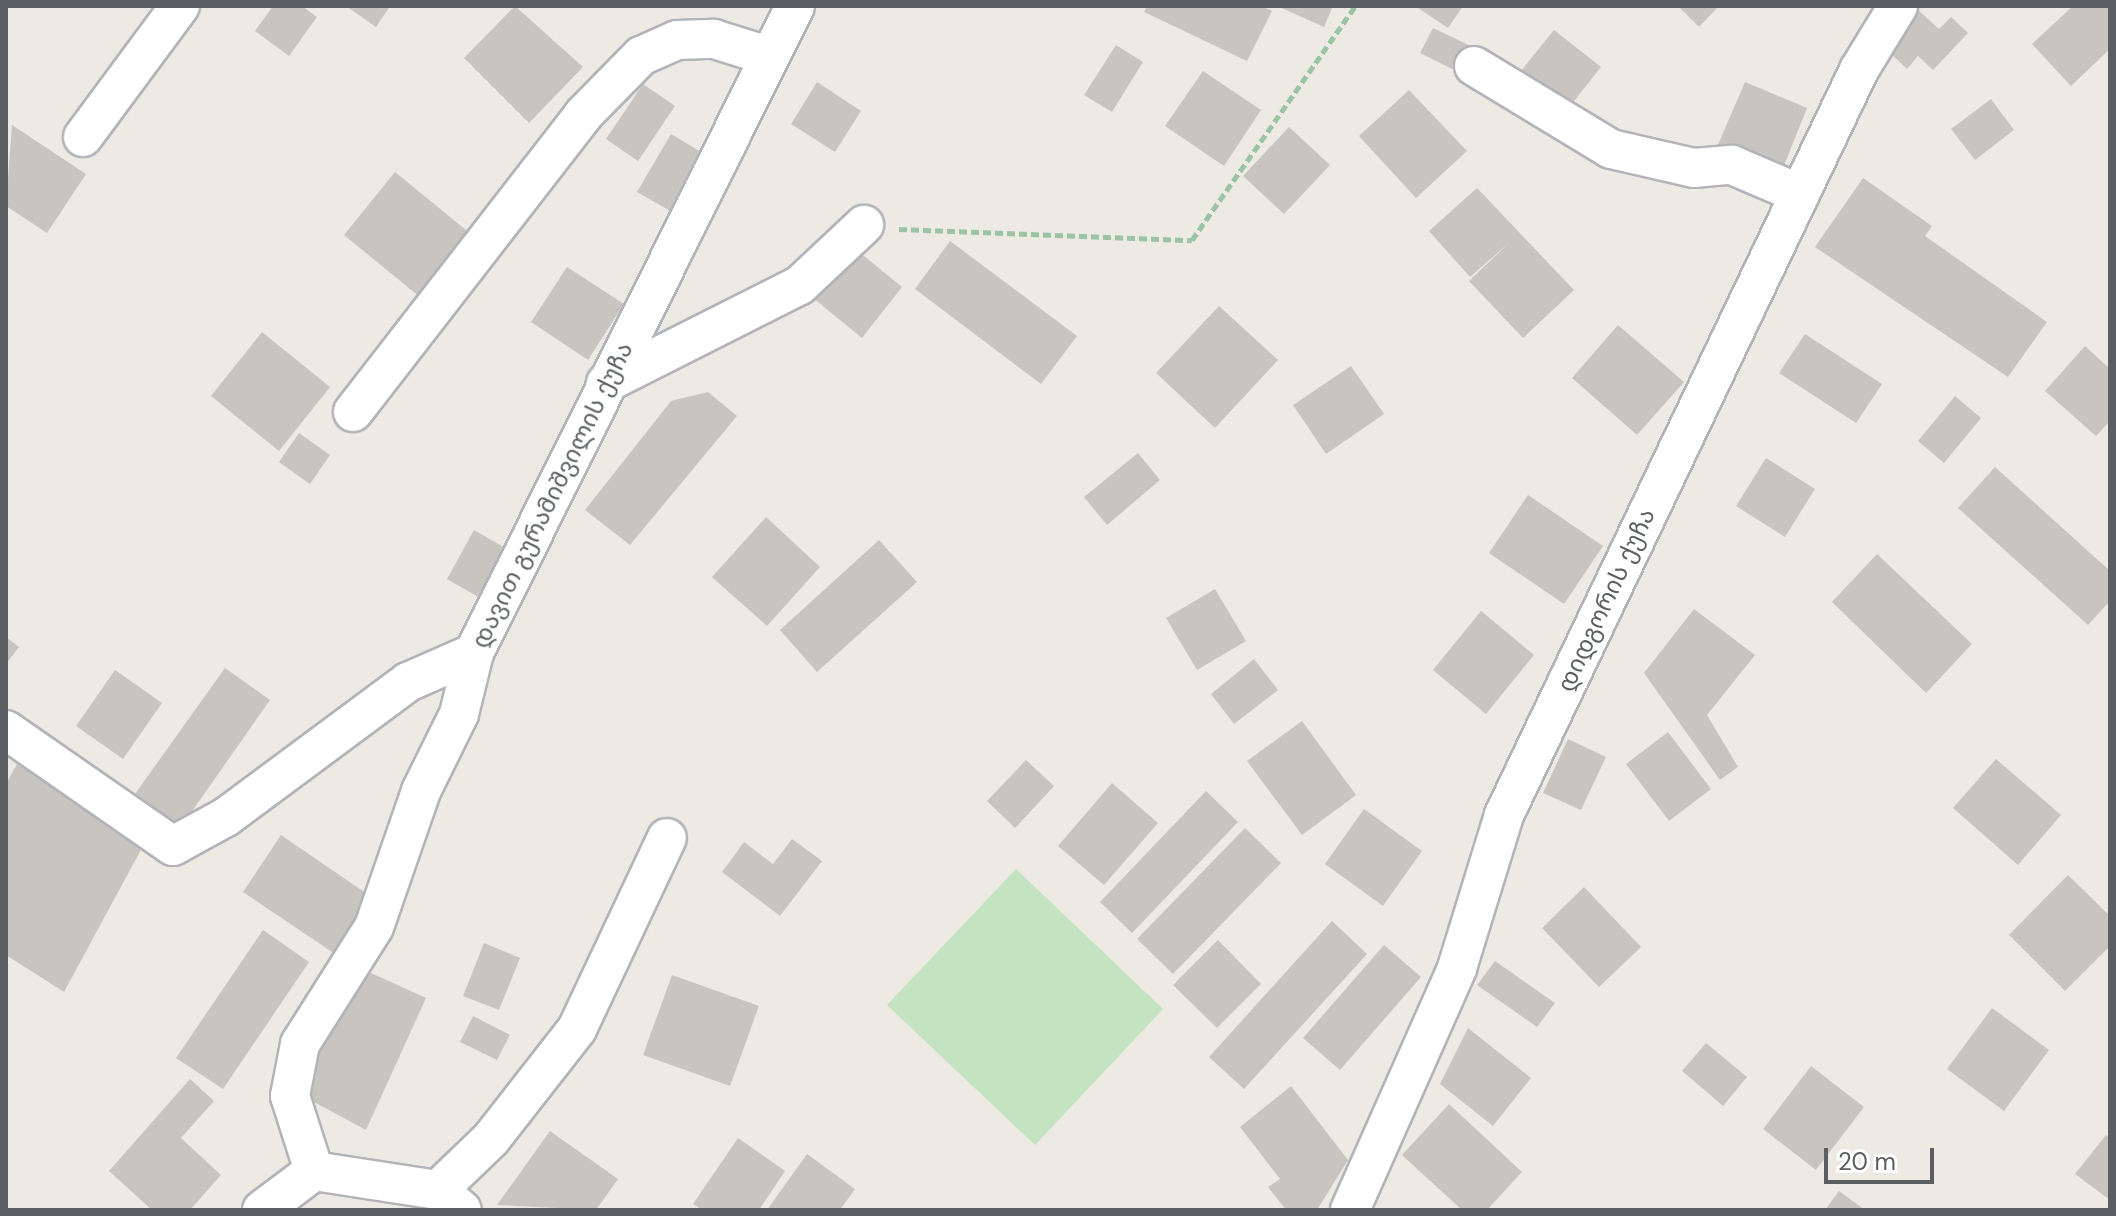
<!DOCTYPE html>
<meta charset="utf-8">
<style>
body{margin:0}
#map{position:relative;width:2116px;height:1216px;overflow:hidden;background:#edeae3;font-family:"DM Sans","Noto Sans Georgian",sans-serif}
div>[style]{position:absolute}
.green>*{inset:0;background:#c3e3c1}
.building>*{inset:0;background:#c8c5c0}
.path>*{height:5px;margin-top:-2.5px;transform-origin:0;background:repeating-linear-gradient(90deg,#9bc4a4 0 8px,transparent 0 12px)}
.roads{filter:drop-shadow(2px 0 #b1b4b8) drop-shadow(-2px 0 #b1b4b8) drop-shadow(0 2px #b1b4b8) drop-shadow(0 -2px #b1b4b8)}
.minor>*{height:38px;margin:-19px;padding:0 19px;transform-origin:19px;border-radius:19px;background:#fff}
span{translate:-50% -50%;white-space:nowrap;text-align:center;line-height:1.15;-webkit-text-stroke:8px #fff;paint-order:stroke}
.street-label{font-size:24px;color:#5b5f63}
.frame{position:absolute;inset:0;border:8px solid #5b5f63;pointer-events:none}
.scale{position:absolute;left:1824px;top:1148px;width:110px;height:36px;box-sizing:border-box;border:4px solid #5b5f63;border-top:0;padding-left:10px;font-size:24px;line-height:28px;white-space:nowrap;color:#5b5f63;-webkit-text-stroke:6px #fff;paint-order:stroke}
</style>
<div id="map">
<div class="green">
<i style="clip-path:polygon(1016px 869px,1163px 1009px,1035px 1145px,887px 1005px)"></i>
</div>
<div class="building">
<i style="clip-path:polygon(273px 6px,302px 6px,317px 17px,289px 56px,255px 31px)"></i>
<i style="clip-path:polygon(346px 6px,390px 6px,376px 27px)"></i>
<i style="clip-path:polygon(515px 6px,583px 67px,529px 123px,464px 58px)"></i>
<i style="clip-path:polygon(1147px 6px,1262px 6px,1272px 11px,1247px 61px,1144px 12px)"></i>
<i style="clip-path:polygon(1277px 6px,1333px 6px,1324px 27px)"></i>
<i style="clip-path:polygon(1415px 6px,1463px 6px,1448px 28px)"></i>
<i style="clip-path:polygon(1678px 6px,1719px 6px,1699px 27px)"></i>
<i style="clip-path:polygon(2073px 6px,2110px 6px,2110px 49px,2071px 86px,2032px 44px)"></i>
<i style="clip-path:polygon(1916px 8px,1939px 29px,1951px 17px,1968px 33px,1933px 70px,1918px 56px,1907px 69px,1882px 45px)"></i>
<i style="clip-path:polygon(1433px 28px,1473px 47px,1460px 73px,1420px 53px)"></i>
<i style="clip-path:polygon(1554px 30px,1601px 67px,1563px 115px,1516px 77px)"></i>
<i style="clip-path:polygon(1116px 45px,1143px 62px,1112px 112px,1084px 95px)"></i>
<i style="clip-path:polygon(1203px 71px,1261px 110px,1224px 166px,1165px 126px)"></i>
<i style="clip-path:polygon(817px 82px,861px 111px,835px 152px,791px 124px)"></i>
<i style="clip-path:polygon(1745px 82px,1807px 108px,1781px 173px,1717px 147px)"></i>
<i style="clip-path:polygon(643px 84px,675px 106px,638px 161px,606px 139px)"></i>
<i style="clip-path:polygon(1409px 90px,1467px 151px,1416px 198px,1359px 136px)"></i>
<i style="clip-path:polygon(1991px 99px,2014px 130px,1975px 160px,1951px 129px)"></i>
<i style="clip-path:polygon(12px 125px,86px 174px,47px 233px,6px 206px)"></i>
<i style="clip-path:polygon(1289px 127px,1330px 165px,1284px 214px,1243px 176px)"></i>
<i style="clip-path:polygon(671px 134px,706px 155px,672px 212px,637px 192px)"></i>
<i style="clip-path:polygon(395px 172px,477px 239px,426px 302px,344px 235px)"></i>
<i style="clip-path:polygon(1863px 178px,1932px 226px,1925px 236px,2047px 322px,2008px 377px,1815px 247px)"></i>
<i style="clip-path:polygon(1477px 188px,1574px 290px,1523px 338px,1469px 281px,1511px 241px,1470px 277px,1429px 231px)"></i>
<i style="clip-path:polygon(950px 241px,1077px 336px,1041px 384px,915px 289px)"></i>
<i style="clip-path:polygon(853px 247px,902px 287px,862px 338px,813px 298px)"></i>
<i style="clip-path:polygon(567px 267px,624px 304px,588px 360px,531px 322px)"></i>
<i style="clip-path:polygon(1219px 306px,1278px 360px,1215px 428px,1156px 373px)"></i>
<i style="clip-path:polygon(1618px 325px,1684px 382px,1637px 435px,1572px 378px)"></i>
<i style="clip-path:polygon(262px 332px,330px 387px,279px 451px,211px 396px)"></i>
<i style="clip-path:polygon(1805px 334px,1882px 384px,1856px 423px,1779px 373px)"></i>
<i style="clip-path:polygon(2085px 346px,2110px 369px,2110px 421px,2096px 436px,2045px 391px)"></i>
<i style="clip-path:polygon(1351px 366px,1384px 414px,1326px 454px,1293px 405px)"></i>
<i style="clip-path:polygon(708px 392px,737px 416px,630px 545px,585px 510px,671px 401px)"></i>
<i style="clip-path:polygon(1955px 396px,1981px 418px,1944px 463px,1918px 441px)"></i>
<i style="clip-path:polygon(299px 433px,330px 455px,310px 484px,279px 462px)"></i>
<i style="clip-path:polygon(1138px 453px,1160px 480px,1107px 525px,1084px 497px)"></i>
<i style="clip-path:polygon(1766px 458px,1815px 489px,1785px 537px,1736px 506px)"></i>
<i style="clip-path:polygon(1995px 467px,2110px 571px,2110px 601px,2088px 625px,1958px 508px)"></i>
<i style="clip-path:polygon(1528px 495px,1603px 546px,1564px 604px,1489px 553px)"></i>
<i style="clip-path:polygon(766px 517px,820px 567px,767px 626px,712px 577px)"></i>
<i style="clip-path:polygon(474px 530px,514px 553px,487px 602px,447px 579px)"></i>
<i style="clip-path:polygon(879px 540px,917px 582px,817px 672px,780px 630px)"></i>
<i style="clip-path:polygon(1877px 554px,1972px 644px,1926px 693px,1832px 602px)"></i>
<i style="clip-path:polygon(1215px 589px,1246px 641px,1197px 670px,1166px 618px)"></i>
<i style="clip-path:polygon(1694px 609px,1755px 655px,1707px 715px,1738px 767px,1720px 780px,1644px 673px)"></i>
<i style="clip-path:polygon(1481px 611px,1534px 655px,1486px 714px,1433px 670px)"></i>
<i style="clip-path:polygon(6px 637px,19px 647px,6px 664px)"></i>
<i style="clip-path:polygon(1254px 659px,1278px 690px,1234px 724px,1211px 694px)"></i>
<i style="clip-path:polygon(225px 668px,270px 700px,181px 827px,135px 794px)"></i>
<i style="clip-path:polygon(115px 670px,162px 703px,123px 759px,76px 726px)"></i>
<i style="clip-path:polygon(1302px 721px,1356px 795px,1302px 835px,1247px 761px)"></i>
<i style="clip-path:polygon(1668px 732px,1711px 789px,1669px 821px,1626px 764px)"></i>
<i style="clip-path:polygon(1568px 739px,1606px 757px,1581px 810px,1543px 793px)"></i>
<i style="clip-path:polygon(1996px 759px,2061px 815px,2018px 865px,1953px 808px)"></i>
<i style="clip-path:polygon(1026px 760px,1054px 786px,1015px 828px,987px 801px)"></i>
<i style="clip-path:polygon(17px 764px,143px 846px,64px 992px,6px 955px,6px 784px)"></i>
<i style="clip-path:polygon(1112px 783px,1158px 823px,1104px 885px,1058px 846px)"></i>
<i style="clip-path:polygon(1206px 791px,1238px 822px,1132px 933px,1100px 902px)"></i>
<i style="clip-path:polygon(1364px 809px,1422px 851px,1383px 906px,1325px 864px)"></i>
<i style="clip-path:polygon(1245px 828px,1281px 863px,1173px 974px,1137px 939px)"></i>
<i style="clip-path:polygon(281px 835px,373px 898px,335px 954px,243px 892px)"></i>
<i style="clip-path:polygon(792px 839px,822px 861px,780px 916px,722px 872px,744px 842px,773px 864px)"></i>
<i style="clip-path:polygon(2068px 875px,2110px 916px,2110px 946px,2065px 991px,2009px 935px)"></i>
<i style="clip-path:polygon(1584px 887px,1641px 947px,1599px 987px,1542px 928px)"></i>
<i style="clip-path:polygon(1332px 921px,1367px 954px,1244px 1089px,1209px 1057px)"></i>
<i style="clip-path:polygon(263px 930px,309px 962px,223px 1089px,176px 1058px)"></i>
<i style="clip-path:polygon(1218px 940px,1261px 984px,1217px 1028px,1173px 985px)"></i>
<i style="clip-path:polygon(484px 943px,520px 958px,499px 1010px,463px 996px)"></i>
<i style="clip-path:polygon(1384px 945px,1421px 977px,1340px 1070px,1303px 1038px)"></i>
<i style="clip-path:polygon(1495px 961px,1555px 1003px,1537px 1027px,1477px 985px)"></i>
<i style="clip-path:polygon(369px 972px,426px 998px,366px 1130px,314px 1102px,309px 1089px,316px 1051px)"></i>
<i style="clip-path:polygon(672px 975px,759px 1006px,730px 1086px,643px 1055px)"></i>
<i style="clip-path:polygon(1992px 1008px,2049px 1050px,2004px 1111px,1947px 1069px)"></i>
<i style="clip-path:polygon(473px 1016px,510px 1035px,497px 1060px,460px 1042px)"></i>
<i style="clip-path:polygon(1468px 1028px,1531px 1078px,1493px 1126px,1440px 1084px)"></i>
<i style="clip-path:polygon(1706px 1043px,1747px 1077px,1723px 1106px,1682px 1071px)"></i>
<i style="clip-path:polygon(1811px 1066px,1864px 1107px,1816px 1170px,1763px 1129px)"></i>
<i style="clip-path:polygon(190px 1079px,214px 1101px,181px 1138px,221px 1175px,190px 1210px,152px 1210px,109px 1171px)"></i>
<i style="clip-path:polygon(1291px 1086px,1348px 1160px,1317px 1210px,1286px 1210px,1268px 1187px,1280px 1179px,1240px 1127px)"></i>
<i style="clip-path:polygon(1449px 1104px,1522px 1172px,1487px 1210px,1462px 1210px,1402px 1155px)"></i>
<i style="clip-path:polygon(550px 1131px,618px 1179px,596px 1210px,497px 1205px)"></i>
<i style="clip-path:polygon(2106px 1135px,2110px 1138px,2110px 1200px,2075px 1174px)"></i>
<i style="clip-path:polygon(738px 1138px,785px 1171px,759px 1210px,702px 1210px,693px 1204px)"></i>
<i style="clip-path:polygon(807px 1154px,855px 1189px,840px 1210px,767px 1210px)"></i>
<i style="clip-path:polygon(1839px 1191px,1865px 1210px,1825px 1210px)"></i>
</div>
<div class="path">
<i style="left:899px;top:229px;width:293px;rotate:2.2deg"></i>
<i style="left:1192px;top:240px;width:285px;rotate:-55.1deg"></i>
</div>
<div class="roads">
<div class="minor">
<i style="left:1474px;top:66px;width:160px;rotate:31.2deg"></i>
<i style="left:1611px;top:149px;width:85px;rotate:12.9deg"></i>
<i style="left:1694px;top:168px;width:38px;rotate:-5deg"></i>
<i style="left:1732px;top:165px;width:74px;rotate:23.1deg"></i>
<i style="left:83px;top:137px;width:163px;rotate:-53.5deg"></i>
<i style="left:606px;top:383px;width:217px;rotate:-26.8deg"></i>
<i style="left:800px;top:285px;width:88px;rotate:-43.2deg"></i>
<i style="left:353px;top:412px;width:376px;rotate:-52.2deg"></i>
<i style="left:583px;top:115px;width:83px;rotate:-45.5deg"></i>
<i style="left:641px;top:56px;width:39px;rotate:-24deg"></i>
<i style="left:677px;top:40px;width:37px;rotate:-2deg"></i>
<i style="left:714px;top:39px;width:57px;rotate:17.5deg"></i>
<i style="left:6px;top:730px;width:203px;rotate:34.8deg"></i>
<i style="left:173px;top:846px;width:60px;rotate:-28.7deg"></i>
<i style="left:226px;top:817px;width:227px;rotate:-36.6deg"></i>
<i style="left:408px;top:682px;width:72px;rotate:-23.7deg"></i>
<i style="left:314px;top:1171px;width:79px;rotate:-107.7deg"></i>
<i style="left:290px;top:1096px;width:53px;rotate:-79.1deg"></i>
<i style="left:300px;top:1044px;width:138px;rotate:-57.7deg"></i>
<i style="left:374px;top:927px;width:144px;rotate:-70.9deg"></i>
<i style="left:421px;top:791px;width:86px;rotate:-63.7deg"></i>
<i style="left:459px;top:714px;width:63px;rotate:-76.2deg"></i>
<i style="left:474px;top:653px;width:722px;rotate:-63.61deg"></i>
<i style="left:438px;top:1190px;width:74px;rotate:-43.9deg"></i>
<i style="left:491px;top:1139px;width:140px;rotate:-52deg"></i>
<i style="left:577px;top:1029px;width:211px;rotate:-64.8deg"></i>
<i style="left:262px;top:1210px;width:65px;rotate:-36.9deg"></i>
<i style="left:314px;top:1171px;width:125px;rotate:8.7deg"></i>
<i style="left:438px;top:1190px;width:31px;rotate:40deg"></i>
<i style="left:1350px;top:1210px;width:265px;rotate:-66.1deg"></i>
<i style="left:1457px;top:968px;width:160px;rotate:-72.9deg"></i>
<i style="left:1504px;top:815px;width:825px;rotate:-64.52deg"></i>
<i style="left:1859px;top:70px;width:75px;rotate:-58.6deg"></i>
</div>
</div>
<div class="street-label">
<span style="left:552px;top:495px;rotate:-64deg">დავით გურამიშვილის ქუჩა</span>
<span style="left:1606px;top:600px;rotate:-65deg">დიდგორის ქუჩა</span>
</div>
<div class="frame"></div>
<div class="scale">20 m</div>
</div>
